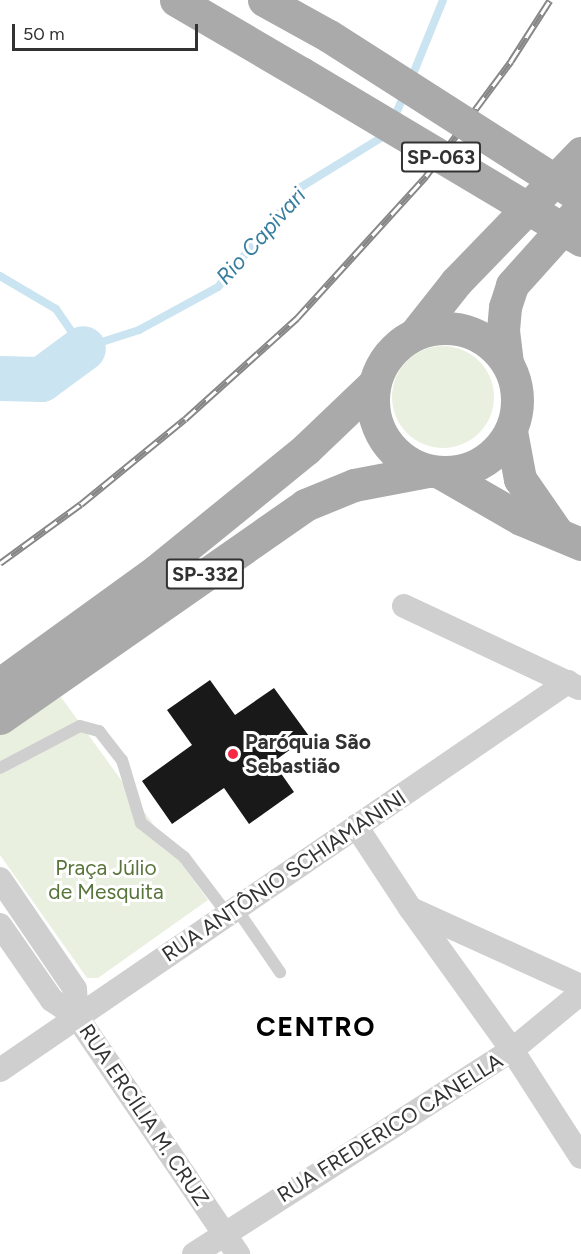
<!DOCTYPE html>
<meta charset="utf-8">
<style>
body{margin:0}
#map{position:relative;width:581px;height:1254px;overflow:hidden;background:#fff;font-family:Figtree,sans-serif}
div>[style]{position:absolute}
.green>*{inset:0;background:#e9f0e0}
.round{border-radius:50%}
.stream>*{height:8px;margin:-4px;padding:0 4px;transform-origin:4px;border-radius:4px;background:#cbe4f1}
.river>*{height:45px;margin:-22.5px;padding:0 22.5px;transform-origin:22.5px;border-radius:22.5px;background:#cbe4f1}
.building>*{inset:0;background:#191919}
.service>*{height:12px;margin:-6px;padding:0 6px;transform-origin:6px;border-radius:6px;background:#cfcfcf}
.minor>*{height:24px;margin:-12px;padding:0 12px;transform-origin:12px;border-radius:12px;background:#cfcfcf}
.primary>*{height:33px;margin:-16.5px;padding:0 16.5px;transform-origin:16.5px;border-radius:16.5px;background:#aaa}
.primary>.ring{margin:-16.5px;padding:0;box-sizing:content-box;background:none;border:33px solid #aaa;border-radius:50%}
.rail>*{height:7px;margin-top:-3.5px;transform-origin:0;background:repeating-linear-gradient(90deg,#fff 0 14px,#878787 0 28px);box-sizing:border-box;border-block:2px solid #878787}
.primary-bridge>*{height:33px;margin:-16.5px;padding:0 16.5px;transform-origin:16.5px;border-radius:16.5px;background:#aaa}
.dots>*{width:16px;height:16px;translate:-50% -50%;box-sizing:border-box;border:3px solid #fff;border-radius:50%}
span{translate:-50% -50%;white-space:nowrap;text-align:center;line-height:1.15;-webkit-text-stroke:6px #fff;paint-order:stroke}
.shield-label span{padding:2px 4px;background:#fff;border:2px solid;border-radius:4px;-webkit-text-stroke-width:0}
.shield-label{font-size:20px;color:#323232;font-weight:700}
.poi-label{font-size:21px;color:#323232;font-weight:700}
.left{translate:0 -50%;text-align:left}
.park-label{font-size:21px;color:#59743a}
.street-label{font-size:21px;color:#323232}
.water-label{font-size:22px;color:#367d9e;font-style:italic}
.district-label{font-size:27px;color:#000;font-weight:700;letter-spacing:1.5px}
.scale{position:absolute;left:12px;top:24px;width:186px;height:27px;box-sizing:border-box;border:3px solid #323232;border-top:0;padding-left:8px;font-size:18px;line-height:21px;white-space:nowrap;color:#323232;-webkit-text-stroke:4px #fff;paint-order:stroke}
</style>
<div id="map">
<div class="green">
<i class="round" style="left:392px;top:346px;width:102px;height:102px"></i>
<i style="clip-path:polygon(61px 697px,208px 900px,98px 978px,87px 978px,0 855px,0 732px)"></i>
</div>
<div class="stream">
<i style="left:411px;top:79px;width:85px;rotate:-67.9deg"></i>
<i style="left:393px;top:120px;width:30px;rotate:-66deg"></i>
<i style="left:0;top:276px;width:65px;rotate:30.5deg"></i>
<i style="left:56px;top:309px;width:47px;rotate:55.3deg"></i>
<i style="left:83px;top:348px;width:59px;rotate:-17.8deg"></i>
<i style="left:139px;top:330px;width:90px;rotate:-28.6deg"></i>
<i style="left:218px;top:287px;width:130px;rotate:-50.3deg"></i>
<i style="left:301px;top:187px;width:101px;rotate:-31.6deg"></i>
</div>
<div class="river">
<i style="left:0;top:378px;width:41px;rotate:1.4deg"></i>
<i style="left:41px;top:379px;width:52px;rotate:-36.4deg"></i>
</div>
<div class="building">
<i style="clip-path:polygon(210px 680px,235px 715px,274px 688px,309px 736px,273px 762px,294px 792px,249px 824px,224px 788px,172px 824px,142px 781px,192px 745px,167px 710px)"></i>
</div>
<div class="service">
<i style="left:0;top:768px;width:90px;rotate:-27.7deg"></i>
<i style="left:80px;top:726px;width:20px;rotate:15deg"></i>
<i style="left:99px;top:731px;width:37px;rotate:52deg"></i>
<i style="left:122px;top:760px;width:66px;rotate:73.2deg"></i>
<i style="left:141px;top:823px;width:55px;rotate:38.3deg"></i>
<i style="left:184px;top:857px;width:73px;rotate:52.8deg"></i>
<i style="left:236px;top:908px;width:78px;rotate:55.5deg"></i>
</div>
<div class="minor">
<i style="left:404px;top:606px;width:193px;rotate:25.1deg"></i>
<i style="left:356px;top:826px;width:98px;rotate:56.6deg"></i>
<i style="left:410px;top:908px;width:175px;rotate:54.3deg"></i>
<i style="left:512px;top:1050px;width:127px;rotate:57.2deg"></i>
<i style="left:0;top:879px;width:133px;rotate:55.7deg"></i>
<i style="left:75px;top:989px;width:28px;rotate:86deg"></i>
<i style="left:411px;top:909px;width:187px;rotate:24.4deg"></i>
<i style="left:0;top:925px;width:91px;rotate:55.3deg"></i>
<i style="left:52px;top:1000px;width:30px;rotate:34deg"></i>
<i style="left:77px;top:1017px;width:287px;rotate:55.8deg"></i>
<i style="left:0;top:1070px;width:688px;rotate:-34.34deg"></i>
<i style="left:194px;top:1254px;width:378px;rotate:-32.7deg"></i>
<i style="left:512px;top:1050px;width:89px;rotate:-39.6deg"></i>
</div>
<div class="primary">
<i style="left:176px;top:0;width:145px;rotate:30.3deg"></i>
<i style="left:264px;top:0;width:74px;rotate:29deg"></i>
<i class="ring" style="left:373px;top:328px;width:111px;height:111px"></i>
<i style="left:415px;top:334px;width:66px;rotate:-51.7deg"></i>
<i style="left:456px;top:282px;width:180px;rotate:-45.9deg"></i>
<i style="left:507px;top:363px;width:33px;rotate:-97deg"></i>
<i style="left:503px;top:330px;width:23px;rotate:-85deg"></i>
<i style="left:505px;top:307px;width:23px;rotate:-72deg"></i>
<i style="left:512px;top:285px;width:103px;rotate:-48.1deg"></i>
<i style="left:511px;top:431px;width:49px;rotate:79.4deg"></i>
<i style="left:520px;top:479px;width:67px;rotate:55.4deg"></i>
<i style="left:441px;top:473px;width:92px;rotate:29.9deg"></i>
<i style="left:521px;top:519px;width:65px;rotate:22.6deg"></i>
<i style="left:0;top:684px;width:193px;rotate:-35.9deg"></i>
<i style="left:156px;top:571px;width:193px;rotate:-39.1deg"></i>
<i style="left:306px;top:449px;width:93px;rotate:-43.7deg"></i>
<i style="left:0;top:718px;width:372px;rotate:-34.9deg"></i>
<i style="left:305px;top:505px;width:53px;rotate:-22.2deg"></i>
<i style="left:354px;top:485px;width:75px;rotate:-10.7deg"></i>
</div>
<div class="rail">
<i style="left:0;top:563px;width:100px;rotate:-36.1deg"></i>
<i style="left:81px;top:504px;width:134px;rotate:-39.3deg"></i>
<i style="left:185px;top:419px;width:151px;rotate:-42deg"></i>
<i style="left:297px;top:318px;width:192px;rotate:-47.7deg"></i>
<i style="left:426px;top:176px;width:143px;rotate:-53.5deg"></i>
<i style="left:511px;top:61px;width:72px;rotate:-57.4deg"></i>
</div>
<div class="primary-bridge">
<i style="left:329px;top:36px;width:299px;rotate:32.6deg"></i>
<i style="left:301px;top:73px;width:326px;rotate:30.8deg"></i>
</div>
<div class="dots">
<i style="left:233px;top:754px;background:#f62744"></i>
</div>
<div class="shield-label">
<span style="left:441px;top:157px">SP-063</span>
<span style="left:205px;top:574px">SP-332</span>
</div>
<div class="poi-label">
<span class="left" style="left:245px;top:754px">Paróquia São<br>Sebastião</span>
</div>
<div class="park-label">
<span style="left:106px;top:880px">Praça Júlio<br>de Mesquita</span>
</div>
<div class="street-label">
<span style="left:284px;top:876px;rotate:-34deg">RUA ANTÔNIO SCHIAMANINI</span>
<span style="left:144px;top:1115px;rotate:56deg">RUA ERCÍLIA M. CRUZ</span>
<span style="left:390px;top:1128px;rotate:-32deg">RUA FREDERICO CANELLA</span>
</div>
<div class="water-label">
<span style="left:261px;top:236px;rotate:-48deg">Rio Capivari</span>
</div>
<div class="district-label">
<span style="left:316px;top:1027px">CENTRO</span>
</div>
<div class="scale">50 m</div>
</div>
